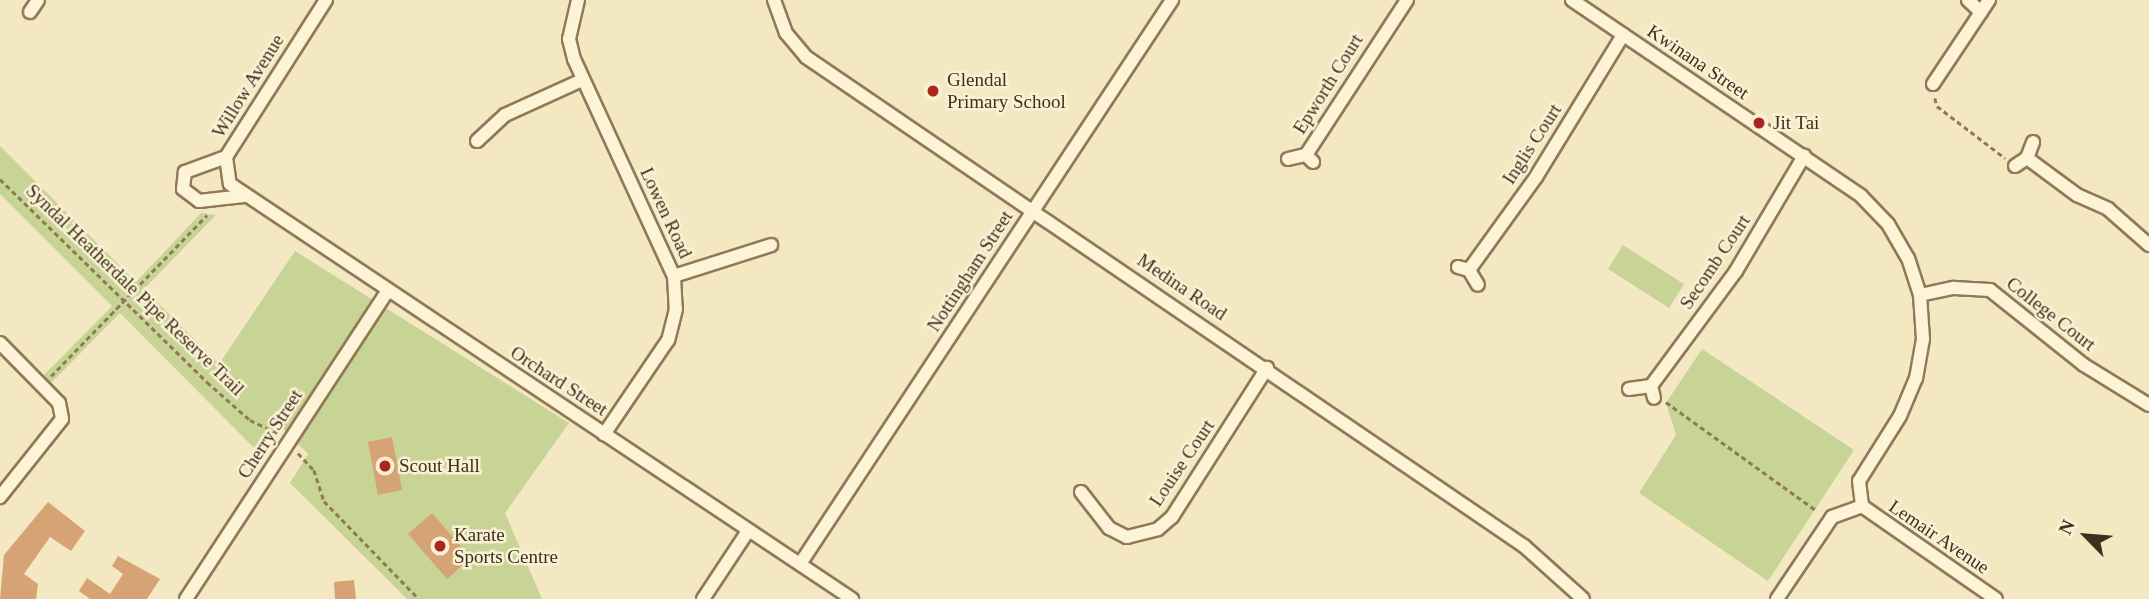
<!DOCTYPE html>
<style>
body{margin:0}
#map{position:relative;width:2149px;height:599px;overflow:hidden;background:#f4e8c3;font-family:"Times New Roman",serif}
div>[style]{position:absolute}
.green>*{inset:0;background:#c8d495}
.building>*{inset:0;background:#d6a375}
.path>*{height:2.5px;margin-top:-1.25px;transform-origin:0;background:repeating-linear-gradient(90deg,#917957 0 5px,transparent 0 8.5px)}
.roads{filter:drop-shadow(2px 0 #917957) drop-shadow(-2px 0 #917957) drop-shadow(0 2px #917957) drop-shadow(0 -2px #917957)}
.street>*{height:12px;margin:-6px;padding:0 6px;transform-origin:6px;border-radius:6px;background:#fdf4d8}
.dots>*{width:19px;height:19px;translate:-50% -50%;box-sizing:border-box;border:4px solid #faf1d4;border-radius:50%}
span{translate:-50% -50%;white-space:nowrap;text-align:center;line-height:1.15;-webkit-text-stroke:5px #faf1d4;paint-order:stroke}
.street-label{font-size:19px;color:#3f301d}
.poi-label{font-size:19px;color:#3f301d}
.left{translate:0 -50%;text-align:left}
.north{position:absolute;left:2051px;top:501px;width:70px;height:70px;-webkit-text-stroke:5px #faf1d4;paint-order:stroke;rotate:295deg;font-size:19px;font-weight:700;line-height:28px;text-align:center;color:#3f301d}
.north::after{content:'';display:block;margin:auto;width:24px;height:32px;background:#3f301d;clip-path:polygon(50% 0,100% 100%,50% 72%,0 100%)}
</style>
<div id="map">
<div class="green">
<i style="clip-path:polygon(0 146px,136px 282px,201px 213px,216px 215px,144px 289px,219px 364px,295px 251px,569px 423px,505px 513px,542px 599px,407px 599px,290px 483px,308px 454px,277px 423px,258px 452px,120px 313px,50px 384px,43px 376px,112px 306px,0 194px)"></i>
<i style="clip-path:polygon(1623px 245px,1684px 284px,1669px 308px,1608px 269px)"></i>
<i style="clip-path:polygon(1702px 349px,1854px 450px,1768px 581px,1639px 493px,1676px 435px,1666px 403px)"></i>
</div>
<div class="building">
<i style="clip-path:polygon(392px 437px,402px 490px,378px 495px,368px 442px)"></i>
<i style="clip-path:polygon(48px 502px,85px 531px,71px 551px,50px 537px,24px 574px,38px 584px,36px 599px,0 599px,4px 555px)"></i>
<i style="clip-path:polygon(432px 513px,471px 558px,447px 579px,408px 534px)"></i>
<i style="clip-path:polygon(118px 556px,160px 579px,147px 599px,90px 599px,79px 591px,87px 578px,110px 594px,123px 574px,112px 566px)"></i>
<i style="clip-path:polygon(354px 580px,356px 599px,335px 599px,334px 582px)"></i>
</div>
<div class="path">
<i style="left:1935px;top:98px;width:8px;rotate:76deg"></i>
<i style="left:1937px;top:106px;width:86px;rotate:37.4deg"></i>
<i style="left:0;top:179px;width:290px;rotate:44.4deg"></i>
<i style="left:207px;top:382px;width:57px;rotate:41.5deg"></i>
<i style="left:250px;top:420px;width:33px;rotate:25deg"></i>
<i style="left:51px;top:376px;width:224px;rotate:-45.9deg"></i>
<i style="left:1666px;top:402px;width:186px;rotate:35.8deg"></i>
<i style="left:298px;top:453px;width:23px;rotate:47deg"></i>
<i style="left:314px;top:470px;width:33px;rotate:72deg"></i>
<i style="left:324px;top:501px;width:136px;rotate:45.9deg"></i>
</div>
<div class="roads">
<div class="street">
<i style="left:326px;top:0;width:186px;rotate:122.5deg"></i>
<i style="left:226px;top:157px;width:27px;rotate:82deg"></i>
<i style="left:230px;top:184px;width:748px;rotate:33.71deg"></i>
<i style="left:578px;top:0;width:40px;rotate:103deg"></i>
<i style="left:569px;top:39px;width:21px;rotate:76deg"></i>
<i style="left:574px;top:59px;width:239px;rotate:65.3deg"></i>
<i style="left:674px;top:276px;width:33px;rotate:87deg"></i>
<i style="left:676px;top:309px;width:32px;rotate:104deg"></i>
<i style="left:668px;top:340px;width:114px;rotate:124.2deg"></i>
<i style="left:774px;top:0;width:35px;rotate:70deg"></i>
<i style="left:786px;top:33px;width:31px;rotate:50deg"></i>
<i style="left:806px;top:57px;width:869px;rotate:34.26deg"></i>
<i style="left:1524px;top:546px;width:79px;rotate:41.9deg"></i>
<i style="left:1572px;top:0;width:349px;rotate:34.1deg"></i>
<i style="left:1861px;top:196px;width:39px;rotate:46deg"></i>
<i style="left:1888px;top:224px;width:39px;rotate:60deg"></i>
<i style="left:1908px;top:258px;width:39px;rotate:72deg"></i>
<i style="left:1920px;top:295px;width:44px;rotate:86.1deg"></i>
<i style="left:1923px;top:339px;width:40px;rotate:100deg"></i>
<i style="left:1916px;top:378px;width:41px;rotate:112.8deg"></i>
<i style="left:1900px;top:416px;width:77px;rotate:122.2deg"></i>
<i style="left:1859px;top:481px;width:25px;rotate:83deg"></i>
<i style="left:1968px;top:0;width:18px;rotate:43deg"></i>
<i style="left:30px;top:12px;width:14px;rotate:-56deg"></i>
<i style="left:1933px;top:84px;width:101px;rotate:-56.3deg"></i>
<i style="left:477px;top:141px;width:38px;rotate:-43deg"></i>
<i style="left:505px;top:115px;width:85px;rotate:-24.4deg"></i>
<i style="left:1306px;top:155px;width:185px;rotate:-56.9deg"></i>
<i style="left:226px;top:157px;width:44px;rotate:159.9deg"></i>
<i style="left:185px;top:172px;width:17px;rotate:97deg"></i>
<i style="left:183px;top:189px;width:20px;rotate:37deg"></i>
<i style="left:199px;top:201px;width:45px;rotate:-6.3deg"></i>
<i style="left:2027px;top:158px;width:62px;rotate:36.5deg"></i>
<i style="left:2077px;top:195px;width:34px;rotate:24deg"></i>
<i style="left:2108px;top:209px;width:55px;rotate:41.3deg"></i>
<i style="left:1288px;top:159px;width:18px;rotate:-13deg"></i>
<i style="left:1306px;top:155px;width:10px;rotate:45deg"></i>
<i style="left:2015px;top:166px;width:14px;rotate:-34deg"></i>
<i style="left:2027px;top:158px;width:17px;rotate:-69deg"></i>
<i style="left:1458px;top:267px;width:11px;rotate:15deg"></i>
<i style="left:1469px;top:270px;width:17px;rotate:59deg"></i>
<i style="left:1469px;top:270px;width:115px;rotate:-54.2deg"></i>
<i style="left:1536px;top:177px;width:167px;rotate:-58.5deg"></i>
<i style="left:674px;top:276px;width:102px;rotate:-17.7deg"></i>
<i style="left:1920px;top:295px;width:35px;rotate:-12deg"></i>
<i style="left:1954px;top:288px;width:36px;rotate:3deg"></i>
<i style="left:1990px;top:290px;width:120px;rotate:38.6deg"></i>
<i style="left:2084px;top:365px;width:76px;rotate:31.6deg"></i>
<i style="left:0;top:343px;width:84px;rotate:45.5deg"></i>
<i style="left:59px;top:403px;width:16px;rotate:79deg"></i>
<i style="left:62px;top:419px;width:100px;rotate:128.5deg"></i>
<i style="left:1651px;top:386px;width:143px;rotate:-53.5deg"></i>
<i style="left:1736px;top:271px;width:134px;rotate:-59.4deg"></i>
<i style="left:1629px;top:389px;width:22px;rotate:-8deg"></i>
<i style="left:1651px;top:386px;width:12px;rotate:76deg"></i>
<i style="left:1081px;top:492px;width:46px;rotate:52.1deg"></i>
<i style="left:1109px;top:528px;width:20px;rotate:27deg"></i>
<i style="left:1127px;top:537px;width:32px;rotate:-14deg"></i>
<i style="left:1158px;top:529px;width:18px;rotate:-41deg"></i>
<i style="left:1172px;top:517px;width:177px;rotate:-57.5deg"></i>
<i style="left:1862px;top:506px;width:163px;rotate:34.8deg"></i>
<i style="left:800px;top:564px;width:676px;rotate:-56.59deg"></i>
<i style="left:186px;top:599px;width:367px;rotate:-56.8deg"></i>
<i style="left:703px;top:599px;width:82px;rotate:-56.5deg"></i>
<i style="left:1777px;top:599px;width:99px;rotate:-56.1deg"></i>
<i style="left:1832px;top:517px;width:32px;rotate:-20deg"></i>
</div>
</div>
<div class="dots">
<i style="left:933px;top:91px;background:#a8271f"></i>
<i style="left:1759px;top:123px;background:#a8271f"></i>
<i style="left:385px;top:466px;background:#a8271f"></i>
<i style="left:440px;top:546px;background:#a8271f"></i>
</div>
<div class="street-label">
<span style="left:1698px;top:62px;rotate:34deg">Kwinana Street</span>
<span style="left:1328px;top:84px;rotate:-58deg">Epworth Court</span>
<span style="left:248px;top:86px;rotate:-58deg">Willow Avenue</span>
<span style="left:1532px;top:144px;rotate:-57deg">Inglis Court</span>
<span style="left:666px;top:213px;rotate:65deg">Lowen Road</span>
<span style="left:1715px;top:262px;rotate:-56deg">Secomb Court</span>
<span style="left:970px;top:271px;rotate:-57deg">Nottingham Street</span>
<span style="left:1182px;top:287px;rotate:34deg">Medina Road</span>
<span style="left:135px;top:290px;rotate:44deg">Syndal Heatherdale Pipe Reserve Trail</span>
<span style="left:2051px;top:314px;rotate:38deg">College Court</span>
<span style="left:559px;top:381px;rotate:33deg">Orchard Street</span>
<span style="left:270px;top:434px;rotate:-57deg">Cherry Street</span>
<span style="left:1182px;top:463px;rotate:-56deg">Louise Court</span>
<span style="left:1939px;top:537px;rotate:34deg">Lemair Avenue</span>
</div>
<div class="poi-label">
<span class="left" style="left:947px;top:91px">Glendal<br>Primary School</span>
<span class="left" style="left:1773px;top:123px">Jit Tai</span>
<span class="left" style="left:399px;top:466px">Scout Hall</span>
<span class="left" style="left:454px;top:546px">Karate<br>Sports Centre</span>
</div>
<div class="north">N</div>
</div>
